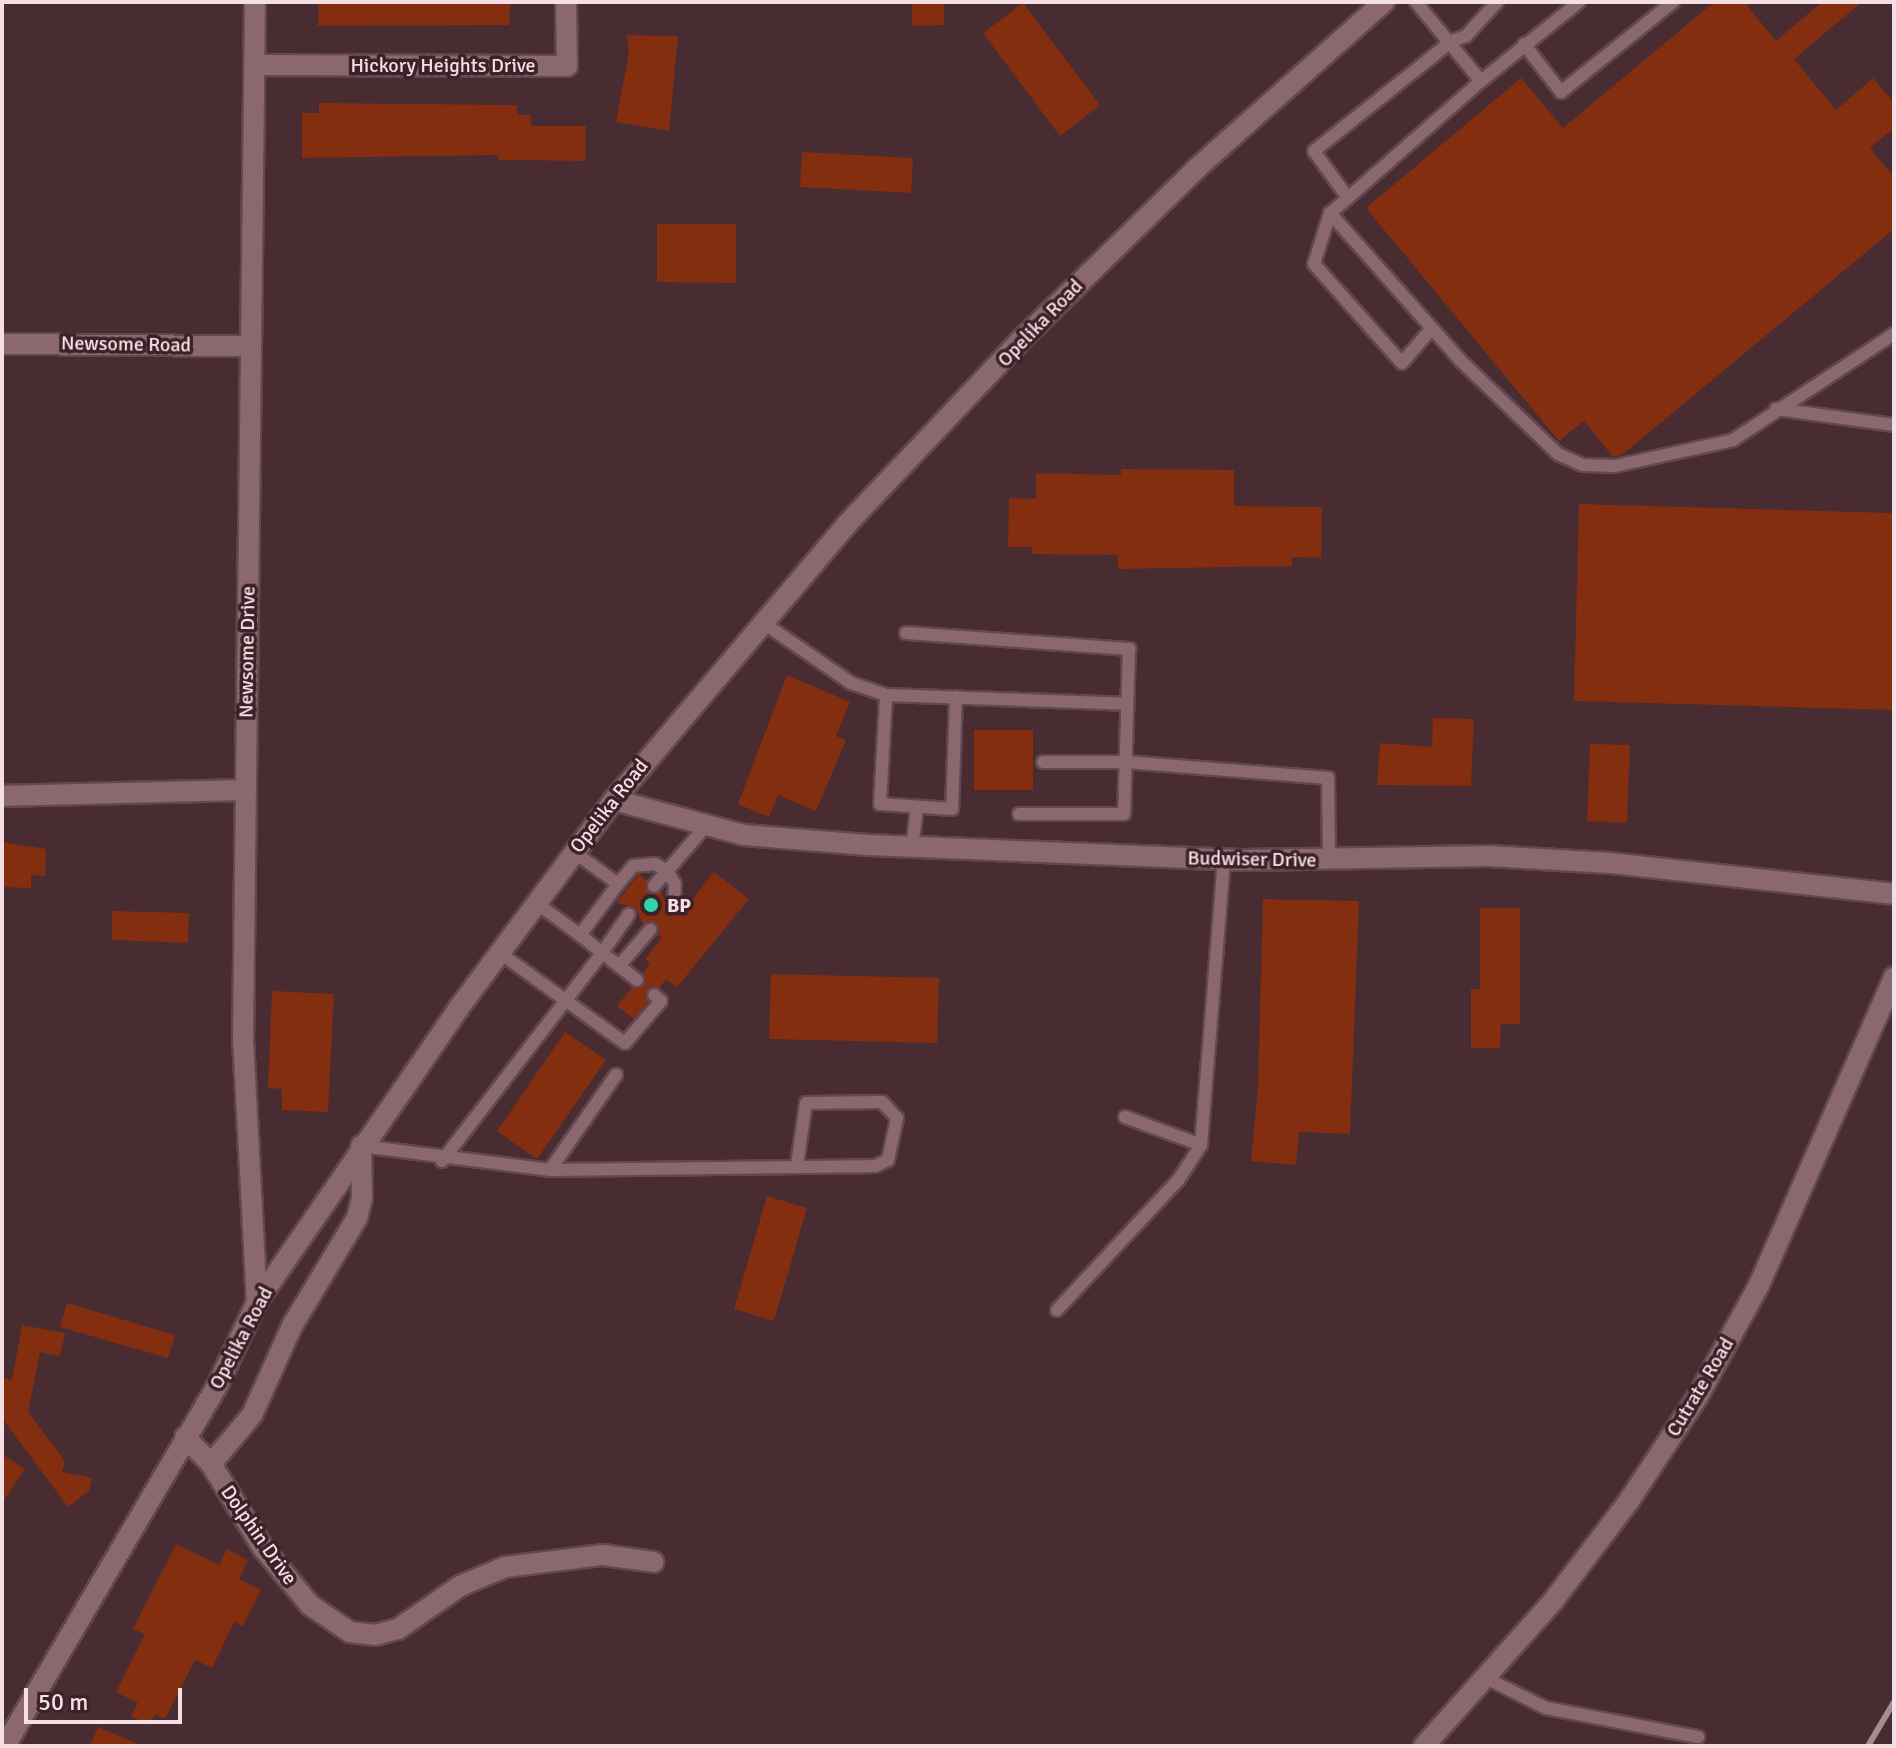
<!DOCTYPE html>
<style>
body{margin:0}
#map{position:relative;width:1896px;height:1748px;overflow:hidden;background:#492b32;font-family:Signika,sans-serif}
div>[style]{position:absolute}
.building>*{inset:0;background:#822e0f}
.roads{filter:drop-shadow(2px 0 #61484f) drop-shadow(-2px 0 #61484f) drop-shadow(0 2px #61484f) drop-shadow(0 -2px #61484f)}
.service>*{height:12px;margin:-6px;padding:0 6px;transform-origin:6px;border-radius:6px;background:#8b686f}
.minor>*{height:20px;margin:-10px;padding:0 10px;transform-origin:10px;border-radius:10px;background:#8b686f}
.tertiary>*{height:20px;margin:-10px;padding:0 10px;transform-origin:10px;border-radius:10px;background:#8b686f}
.secondary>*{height:20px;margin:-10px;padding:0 10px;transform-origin:10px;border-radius:10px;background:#8b686f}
.rail>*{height:6px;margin:-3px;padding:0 3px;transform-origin:3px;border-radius:3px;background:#a58c92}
.dots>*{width:22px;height:22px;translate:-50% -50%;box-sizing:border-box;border:4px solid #3e2128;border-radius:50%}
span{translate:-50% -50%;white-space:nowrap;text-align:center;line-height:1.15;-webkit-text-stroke:7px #3e2128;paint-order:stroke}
.street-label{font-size:20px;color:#f4e0e4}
.poi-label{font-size:20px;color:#f4e0e4;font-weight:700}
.left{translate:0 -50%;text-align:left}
.frame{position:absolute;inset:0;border:4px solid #f4e0e4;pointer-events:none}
.scale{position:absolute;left:24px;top:1688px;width:158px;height:36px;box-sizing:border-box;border:4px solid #f4e0e4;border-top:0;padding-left:10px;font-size:24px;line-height:28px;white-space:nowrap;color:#f4e0e4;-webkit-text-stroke:6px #3e2128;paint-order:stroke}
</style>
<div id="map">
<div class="building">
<i style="clip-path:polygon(319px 2px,510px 2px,509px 25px,318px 26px)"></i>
<i style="clip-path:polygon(912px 2px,944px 2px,944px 25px,912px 26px)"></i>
<i style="clip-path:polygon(1714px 2px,1744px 2px,1776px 41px,1822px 2px,1862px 2px,1794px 59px,1836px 110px,1873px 78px,1894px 103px,1894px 128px,1870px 148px,1894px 177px,1894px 229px,1622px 455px,1613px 457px,1584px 421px,1559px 441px,1366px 208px,1521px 78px,1563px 128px)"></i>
<i style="clip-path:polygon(1023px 3px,1100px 105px,1060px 136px,983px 33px)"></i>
<i style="clip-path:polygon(627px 35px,678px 36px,669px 131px,616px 122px,629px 52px)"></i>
<i style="clip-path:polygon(319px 103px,517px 105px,517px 115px,531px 115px,531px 126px,586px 126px,585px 161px,498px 160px,498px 155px,302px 158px,302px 113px,319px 113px)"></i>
<i style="clip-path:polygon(802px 152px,913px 158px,911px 193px,800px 187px)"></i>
<i style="clip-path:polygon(657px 224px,736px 224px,736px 283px,657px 282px)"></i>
<i style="clip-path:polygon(1121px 469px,1234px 470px,1234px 506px,1322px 507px,1321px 558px,1292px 557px,1292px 566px,1118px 569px,1118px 555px,1032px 554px,1032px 547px,1008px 547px,1009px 498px,1036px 499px,1036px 473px,1121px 475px)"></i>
<i style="clip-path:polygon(1579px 504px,1894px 513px,1894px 710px,1574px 701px)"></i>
<i style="clip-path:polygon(787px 675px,850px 702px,836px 736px,846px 740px,816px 811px,778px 795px,769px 817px,738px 804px)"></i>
<i style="clip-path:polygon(1433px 718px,1474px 719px,1471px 786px,1377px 785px,1380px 743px,1432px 747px)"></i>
<i style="clip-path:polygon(974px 730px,1033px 730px,1033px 790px,974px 790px)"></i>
<i style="clip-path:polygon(1590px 744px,1630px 745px,1627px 823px,1587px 821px)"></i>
<i style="clip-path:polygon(2px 842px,46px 849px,45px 876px,31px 875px,31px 888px,2px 887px)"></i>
<i style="clip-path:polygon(714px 872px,749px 899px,677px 987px,666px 979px,659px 988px,648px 989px,648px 1002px,634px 1019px,617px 1006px,632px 987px,644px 985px,643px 973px,650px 963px,645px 959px,661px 939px,655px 923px,643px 924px,635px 907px,616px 903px,639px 874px,647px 881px,649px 893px,661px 892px,668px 908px,684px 910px)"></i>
<i style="clip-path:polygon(1263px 899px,1359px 901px,1350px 1134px,1299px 1132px,1296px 1165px,1251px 1161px,1258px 1088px)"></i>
<i style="clip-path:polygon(1480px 908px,1520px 908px,1520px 1024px,1501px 1024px,1500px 1048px,1471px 1048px,1471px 989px,1480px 989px)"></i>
<i style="clip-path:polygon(112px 911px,189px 913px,188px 943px,112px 940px)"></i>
<i style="clip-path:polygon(771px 974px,939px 978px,937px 1043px,769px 1039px)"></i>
<i style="clip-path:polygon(272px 991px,334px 994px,328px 1112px,282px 1110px,282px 1089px,268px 1088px)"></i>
<i style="clip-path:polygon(565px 1032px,606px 1060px,537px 1159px,497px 1131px)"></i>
<i style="clip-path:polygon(767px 1196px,807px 1208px,774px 1321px,734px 1309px)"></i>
<i style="clip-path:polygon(67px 1303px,175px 1335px,168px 1358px,60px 1327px)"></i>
<i style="clip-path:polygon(22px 1325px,65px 1333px,60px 1356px,40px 1352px,28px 1412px,65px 1461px,62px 1472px,92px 1478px,89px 1491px,68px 1507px,2px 1418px,2px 1378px,12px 1380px)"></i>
<i style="clip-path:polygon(2px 1454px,25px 1469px,2px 1503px)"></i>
<i style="clip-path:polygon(176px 1544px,219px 1565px,227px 1549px,248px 1560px,239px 1579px,261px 1590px,243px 1626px,234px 1622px,212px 1668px,195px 1660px,165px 1719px,155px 1714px,149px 1725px,131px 1716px,138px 1703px,116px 1692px,145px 1634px,133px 1629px)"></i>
<i style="clip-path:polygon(98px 1727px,143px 1746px,90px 1746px)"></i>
</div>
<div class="roads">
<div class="service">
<i style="left:1416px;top:2px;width:102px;rotate:50.6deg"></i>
<i style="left:1481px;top:81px;width:126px;rotate:-38.9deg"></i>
<i style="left:1524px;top:44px;width:61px;rotate:52.4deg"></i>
<i style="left:1561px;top:92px;width:144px;rotate:-38.8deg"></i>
<i style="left:1481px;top:81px;width:177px;rotate:138.7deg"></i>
<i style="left:1348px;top:198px;width:58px;rotate:-125.9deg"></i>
<i style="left:1314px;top:151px;width:176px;rotate:-38.6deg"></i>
<i style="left:1452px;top:41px;width:15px;rotate:-20deg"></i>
<i style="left:1466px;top:36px;width:46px;rotate:-47.6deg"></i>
<i style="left:1348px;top:198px;width:23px;rotate:140deg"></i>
<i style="left:1330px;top:213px;width:53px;rotate:107.4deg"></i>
<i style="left:1314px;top:264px;width:132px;rotate:48.4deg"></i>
<i style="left:1402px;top:363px;width:45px;rotate:-49.5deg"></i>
<i style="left:1330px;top:213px;width:198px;rotate:48.5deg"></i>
<i style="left:1461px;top:361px;width:134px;rotate:43.8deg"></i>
<i style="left:1558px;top:454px;width:27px;rotate:24deg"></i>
<i style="left:1583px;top:465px;width:32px;rotate:2deg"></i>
<i style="left:1615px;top:466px;width:121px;rotate:-12.4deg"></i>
<i style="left:1733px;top:440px;width:193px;rotate:-33.4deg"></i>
<i style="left:1776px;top:409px;width:119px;rotate:7.7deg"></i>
<i style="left:762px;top:622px;width:108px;rotate:34.4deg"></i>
<i style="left:851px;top:683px;width:37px;rotate:19deg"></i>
<i style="left:906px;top:633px;width:224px;rotate:4.1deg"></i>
<i style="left:1129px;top:649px;width:165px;rotate:91.7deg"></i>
<i style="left:1124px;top:814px;width:105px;rotate:180deg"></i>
<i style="left:956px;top:697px;width:112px;rotate:92deg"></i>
<i style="left:952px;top:809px;width:72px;rotate:-176deg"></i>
<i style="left:880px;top:804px;width:109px;rotate:-86.8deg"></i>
<i style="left:886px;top:695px;width:241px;rotate:2.1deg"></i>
<i style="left:1043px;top:762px;width:83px"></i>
<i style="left:1126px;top:762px;width:203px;rotate:4.5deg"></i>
<i style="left:1328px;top:778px;width:83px;rotate:89.3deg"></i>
<i style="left:912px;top:848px;width:41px;rotate:-83deg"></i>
<i style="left:574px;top:852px;width:54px;rotate:36deg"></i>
<i style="left:618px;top:884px;width:23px;rotate:-50deg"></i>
<i style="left:633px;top:866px;width:22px;rotate:-5deg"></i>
<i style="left:655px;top:864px;width:14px;rotate:30deg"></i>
<i style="left:667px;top:871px;width:60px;rotate:-49.1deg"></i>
<i style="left:618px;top:884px;width:64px;rotate:126.7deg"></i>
<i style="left:580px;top:935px;width:28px;rotate:39deg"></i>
<i style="left:602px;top:953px;width:47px;rotate:-55.3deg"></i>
<i style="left:654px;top:886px;width:20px;rotate:-49deg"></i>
<i style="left:667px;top:871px;width:15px;rotate:58deg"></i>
<i style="left:675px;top:884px;width:17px;rotate:93deg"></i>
<i style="left:535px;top:902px;width:56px;rotate:36.3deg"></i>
<i style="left:500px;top:953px;width:154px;rotate:35.8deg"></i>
<i style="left:625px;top:1043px;width:55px;rotate:-49.4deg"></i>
<i style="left:661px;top:1001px;width:9px;rotate:-139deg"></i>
<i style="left:619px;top:966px;width:23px;rotate:38deg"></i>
<i style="left:1125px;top:1117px;width:81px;rotate:20.2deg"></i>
<i style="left:361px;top:1146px;width:191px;rotate:7.2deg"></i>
<i style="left:550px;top:1170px;width:325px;rotate:-0.7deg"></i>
<i style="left:875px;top:1166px;width:14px;rotate:-25deg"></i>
<i style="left:888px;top:1160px;width:43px;rotate:-77.9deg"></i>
<i style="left:897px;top:1118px;width:22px;rotate:-133deg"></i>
<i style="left:882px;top:1102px;width:76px;rotate:179.2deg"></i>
<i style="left:806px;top:1103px;width:63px;rotate:98.3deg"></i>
<i style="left:442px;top:1161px;width:262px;rotate:-52.4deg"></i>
<i style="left:602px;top:953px;width:21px;rotate:37deg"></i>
<i style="left:619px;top:966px;width:48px;rotate:-49.3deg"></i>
<i style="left:550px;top:1170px;width:116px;rotate:-55.2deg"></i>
<i style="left:1057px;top:1310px;width:179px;rotate:-47deg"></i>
<i style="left:1179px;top:1179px;width:40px;rotate:-57.1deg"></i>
<i style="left:1201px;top:1145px;width:287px;rotate:-85.4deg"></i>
<i style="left:1488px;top:1679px;width:65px;rotate:26.6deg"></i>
<i style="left:1546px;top:1708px;width:155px;rotate:10.8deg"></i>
</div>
<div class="minor">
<i style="left:255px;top:2px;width:1036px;rotate:90.66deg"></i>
<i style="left:243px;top:1038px;width:264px;rotate:87deg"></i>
<i style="left:255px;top:65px;width:312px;rotate:0.2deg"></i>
<i style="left:567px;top:66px;width:64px;rotate:-90.9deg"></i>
<i style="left:2px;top:344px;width:248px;rotate:0.5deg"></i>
<i style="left:2px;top:796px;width:243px;rotate:-1.4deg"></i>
<i style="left:614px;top:800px;width:135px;rotate:15.1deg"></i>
<i style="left:744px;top:835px;width:124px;rotate:4.6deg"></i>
<i style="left:868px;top:845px;width:372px;rotate:2.3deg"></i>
<i style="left:1240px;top:860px;width:248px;rotate:-0.9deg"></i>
<i style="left:1488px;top:856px;width:122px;rotate:3.3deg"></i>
<i style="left:1610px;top:863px;width:286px;rotate:6.2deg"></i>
<i style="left:185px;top:1437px;width:37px;rotate:46deg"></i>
<i style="left:211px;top:1464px;width:99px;rotate:58.2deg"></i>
<i style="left:263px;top:1548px;width:74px;rotate:50.5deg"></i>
<i style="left:310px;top:1605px;width:48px;rotate:34deg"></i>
<i style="left:350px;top:1632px;width:25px;rotate:7deg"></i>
<i style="left:375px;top:1635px;width:24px;rotate:-15deg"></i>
<i style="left:398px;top:1629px;width:75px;rotate:-34.7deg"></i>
<i style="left:460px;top:1586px;width:49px;rotate:-22.9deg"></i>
<i style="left:505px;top:1567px;width:99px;rotate:-7deg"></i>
<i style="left:603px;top:1555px;width:51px;rotate:7.8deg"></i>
<i style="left:211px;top:1464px;width:64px;rotate:-50.1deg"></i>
<i style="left:252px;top:1415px;width:98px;rotate:-65.8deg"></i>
<i style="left:292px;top:1326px;width:126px;rotate:-59deg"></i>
<i style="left:357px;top:1218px;width:21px;rotate:-76deg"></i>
<i style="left:362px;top:1198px;width:52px;rotate:-91.1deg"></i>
</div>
<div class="tertiary">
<i style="left:1424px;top:1746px;width:194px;rotate:-48.3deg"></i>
<i style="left:1553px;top:1601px;width:126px;rotate:-52.8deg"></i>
<i style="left:1629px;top:1501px;width:126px;rotate:-56.7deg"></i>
<i style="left:1698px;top:1396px;width:127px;rotate:-61.2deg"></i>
<i style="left:1759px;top:1285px;width:336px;rotate:-66.3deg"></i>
</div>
<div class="secondary">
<i style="left:5px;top:1746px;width:422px;rotate:-59.5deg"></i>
<i style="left:219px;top:1382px;width:89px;rotate:-64.6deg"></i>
<i style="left:257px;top:1302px;width:355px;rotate:-55.5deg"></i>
<i style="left:458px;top:1009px;width:261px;rotate:-53.3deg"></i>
<i style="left:614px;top:800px;width:361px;rotate:-49.8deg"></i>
<i style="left:847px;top:524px;width:250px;rotate:-46.6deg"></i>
<i style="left:1019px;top:342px;width:249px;rotate:-44.3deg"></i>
<i style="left:1197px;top:168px;width:250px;rotate:-41.6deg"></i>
</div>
</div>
<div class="rail">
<i style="left:1868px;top:1746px;width:51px;rotate:-59.4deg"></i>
</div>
<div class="dots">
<i style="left:651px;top:905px;background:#31d4a9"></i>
</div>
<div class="street-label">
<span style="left:443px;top:65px">Hickory Heights Drive</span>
<span style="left:1040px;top:323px;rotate:-46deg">Opelika Road</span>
<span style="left:126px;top:344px;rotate:1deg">Newsome Road</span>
<span style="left:247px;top:652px;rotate:-89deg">Newsome Drive</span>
<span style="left:609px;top:806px;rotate:-52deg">Opelika Road</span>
<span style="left:1252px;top:859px;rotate:1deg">Budwiser Drive</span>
<span style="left:241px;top:1338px;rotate:-62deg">Opelika Road</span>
<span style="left:1700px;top:1387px;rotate:-59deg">Cutrate Road</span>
<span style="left:259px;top:1535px;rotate:55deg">Dolphin Drive</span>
</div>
<div class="poi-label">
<span class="left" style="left:667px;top:905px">BP</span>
</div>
<div class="frame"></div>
<div class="scale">50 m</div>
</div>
